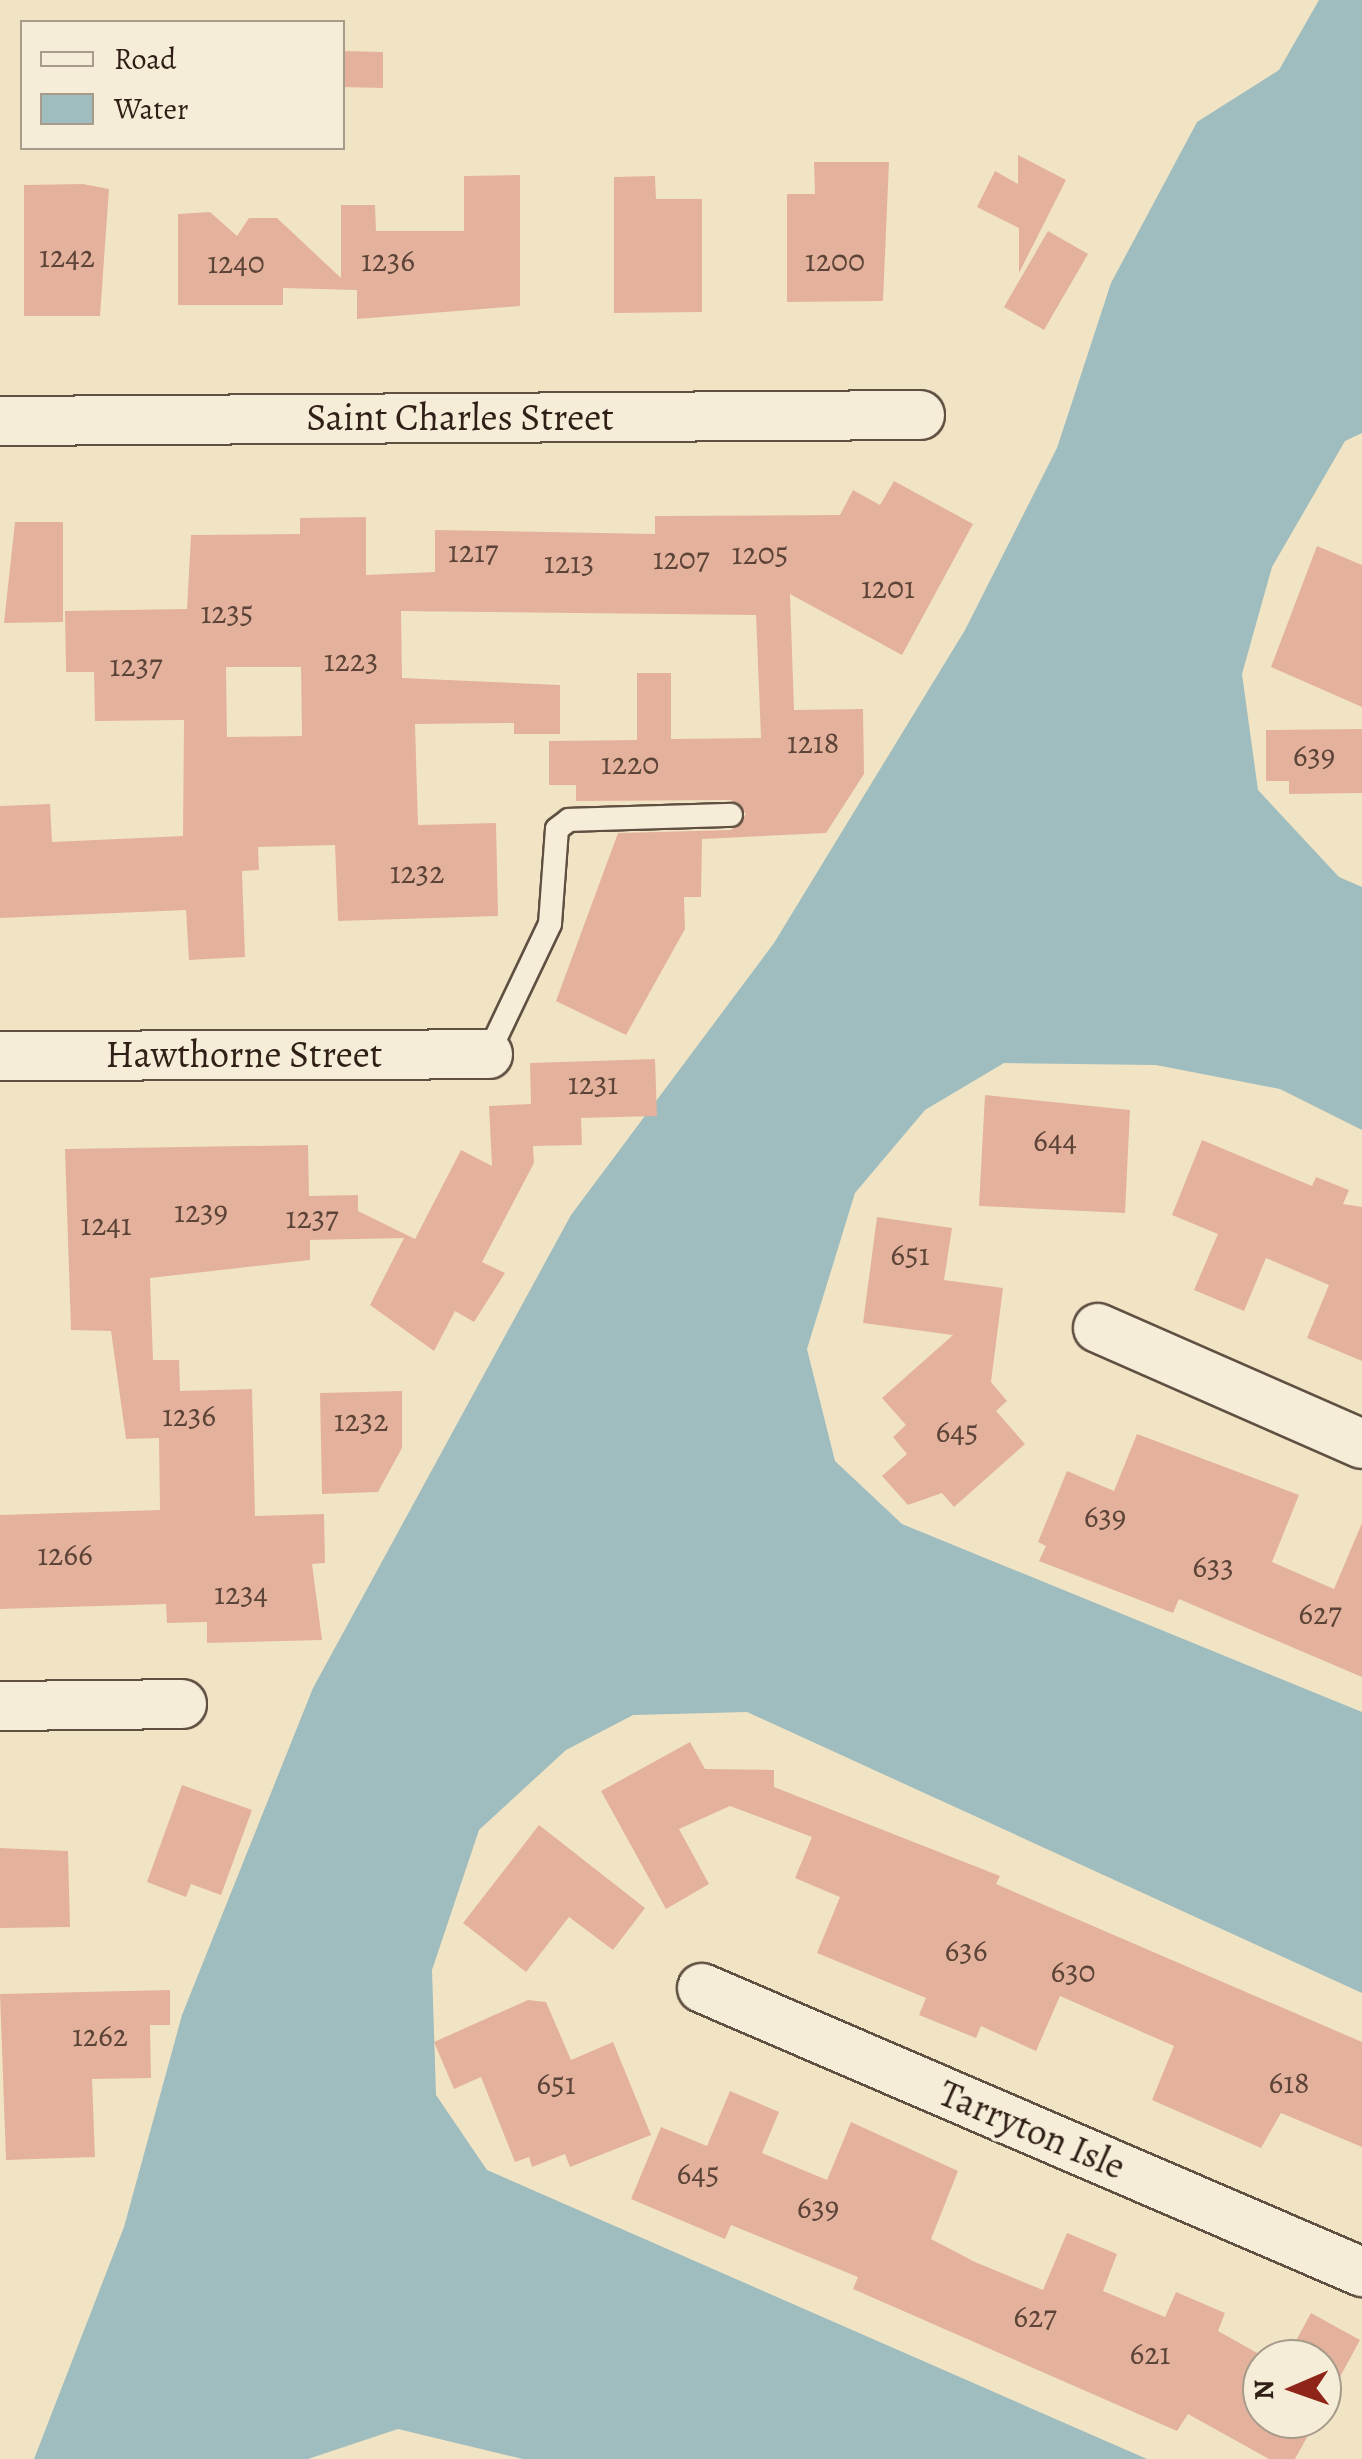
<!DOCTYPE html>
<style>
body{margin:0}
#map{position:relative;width:1362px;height:2459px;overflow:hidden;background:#f1e4c5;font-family:Alegreya,serif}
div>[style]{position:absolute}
.water>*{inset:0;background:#9fbcbe}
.building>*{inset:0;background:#e4b29c}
.roads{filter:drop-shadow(2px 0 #605042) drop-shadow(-2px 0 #605042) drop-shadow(0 2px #605042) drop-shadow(0 -2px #605042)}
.service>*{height:22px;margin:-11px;padding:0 11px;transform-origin:11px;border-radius:11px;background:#f6edd9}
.minor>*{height:48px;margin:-24px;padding:0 24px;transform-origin:24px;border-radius:24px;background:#f6edd9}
span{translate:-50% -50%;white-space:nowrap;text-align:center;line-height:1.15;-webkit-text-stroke:8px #f6edd9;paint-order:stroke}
.number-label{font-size:32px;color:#5d4438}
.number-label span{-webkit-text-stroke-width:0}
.street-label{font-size:38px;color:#301f16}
.legend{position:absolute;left:20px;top:20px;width:325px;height:130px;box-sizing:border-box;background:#f6edd9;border:2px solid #a79b8b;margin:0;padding:12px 18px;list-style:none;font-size:30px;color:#301f16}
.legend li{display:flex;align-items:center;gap:20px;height:50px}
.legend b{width:50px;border:2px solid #a79b8b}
.north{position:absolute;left:1242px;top:2339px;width:100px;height:100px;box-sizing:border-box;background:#f6edd9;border:2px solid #a79b8b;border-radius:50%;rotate:268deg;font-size:28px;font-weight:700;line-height:40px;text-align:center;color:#301f16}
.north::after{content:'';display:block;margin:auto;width:35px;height:45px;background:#8f2418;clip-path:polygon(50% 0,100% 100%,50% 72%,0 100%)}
</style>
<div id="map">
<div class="water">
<i style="clip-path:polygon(1319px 0,1362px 0,1362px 433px,1345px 441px,1272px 567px,1242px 674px,1258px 790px,1339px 877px,1362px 887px,1362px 1130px,1280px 1089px,1156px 1065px,1004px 1063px,925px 1110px,855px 1193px,807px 1349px,835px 1461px,902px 1524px,1362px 1712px,1362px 1993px,747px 1712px,633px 1715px,566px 1750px,479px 1830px,432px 1970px,436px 2095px,487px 2170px,1147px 2459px,523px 2459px,398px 2429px,308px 2459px,34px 2459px,124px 2227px,182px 2015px,313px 1688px,571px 1215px,774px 943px,965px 630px,1057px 448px,1111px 283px,1197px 122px,1279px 70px)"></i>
</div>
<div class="building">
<i style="clip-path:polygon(342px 51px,383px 52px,383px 88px,342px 87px)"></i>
<i style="clip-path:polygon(1018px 155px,1066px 180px,1019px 273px,1019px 228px,977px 207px,995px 171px,1018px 184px)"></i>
<i style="clip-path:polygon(814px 162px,889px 162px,883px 301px,787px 302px,787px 194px,815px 194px)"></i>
<i style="clip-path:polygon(520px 175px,520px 306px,357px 319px,357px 290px,283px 288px,283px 305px,178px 305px,178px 214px,210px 212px,237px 236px,249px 218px,277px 218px,341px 278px,341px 205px,375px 205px,376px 231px,464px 231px,464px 176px)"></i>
<i style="clip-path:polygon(655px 176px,656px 199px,702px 199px,702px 312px,614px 313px,614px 177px)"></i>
<i style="clip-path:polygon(83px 184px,109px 189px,100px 316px,24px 316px,24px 185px)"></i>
<i style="clip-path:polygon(1048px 231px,1088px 254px,1044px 330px,1004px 307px)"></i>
<i style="clip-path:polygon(evenodd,894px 481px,973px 524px,902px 655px,790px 594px,794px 710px,863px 709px,864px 774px,826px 833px,702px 839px,701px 897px,684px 897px,685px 929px,626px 1035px,556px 1001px,618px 833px,731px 830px,746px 814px,731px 800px,576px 801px,576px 785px,549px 785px,549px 741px,637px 740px,637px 673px,671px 673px,671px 739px,761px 738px,756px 615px,401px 611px,402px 678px,560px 685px,560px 734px,514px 734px,514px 723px,415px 724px,418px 825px,496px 823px,498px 916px,338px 921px,335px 845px,258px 847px,259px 870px,242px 871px,245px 957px,189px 960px,186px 910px,0 918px,0 806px,50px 804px,52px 842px,183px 836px,184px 720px,95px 721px,94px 672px,66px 672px,65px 611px,187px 609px,191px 535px,300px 534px,300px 518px,366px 517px,366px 575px,435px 572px,435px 530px,655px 534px,655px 516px,840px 515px,853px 490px,880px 505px,894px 481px,226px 667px,301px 667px,302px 736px,227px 737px,226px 667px)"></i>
<i style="clip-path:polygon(15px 522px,63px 522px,63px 622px,4px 623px)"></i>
<i style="clip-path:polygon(1317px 546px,1362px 565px,1362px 707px,1271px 667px)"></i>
<i style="clip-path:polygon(1362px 729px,1362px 793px,1289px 794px,1289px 781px,1266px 781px,1266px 730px)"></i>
<i style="clip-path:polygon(655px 1059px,657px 1116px,581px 1118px,582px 1145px,533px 1146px,534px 1163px,482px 1262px,505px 1273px,474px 1322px,455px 1311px,434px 1351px,370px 1305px,404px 1238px,310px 1240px,310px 1260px,150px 1278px,153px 1360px,179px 1360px,180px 1391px,252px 1389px,255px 1516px,324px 1514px,325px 1563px,312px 1564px,322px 1640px,207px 1643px,207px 1622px,167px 1623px,166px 1604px,0 1609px,0 1515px,160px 1510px,159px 1438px,126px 1439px,111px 1331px,71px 1330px,65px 1149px,308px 1145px,309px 1196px,358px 1195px,358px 1211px,415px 1239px,461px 1150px,492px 1166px,489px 1106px,531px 1104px,530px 1063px)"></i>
<i style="clip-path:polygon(985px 1095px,1130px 1110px,1125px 1213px,979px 1206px)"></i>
<i style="clip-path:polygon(1202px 1140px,1312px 1186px,1316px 1177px,1349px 1190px,1343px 1204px,1362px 1207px,1362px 1361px,1307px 1338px,1329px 1285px,1266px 1258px,1244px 1311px,1194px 1290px,1218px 1234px,1172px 1215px)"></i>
<i style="clip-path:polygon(877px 1217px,952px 1228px,944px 1280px,1003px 1288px,991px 1382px,1007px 1401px,996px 1411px,1025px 1444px,954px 1507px,942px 1493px,908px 1505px,882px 1476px,907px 1454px,893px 1437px,906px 1425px,882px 1398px,953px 1335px,863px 1323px)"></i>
<i style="clip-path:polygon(402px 1391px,402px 1448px,378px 1492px,322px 1494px,320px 1393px)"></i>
<i style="clip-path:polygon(1137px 1434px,1299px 1495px,1272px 1562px,1334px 1589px,1362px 1523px,1362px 1677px,1179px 1599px,1173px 1613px,1039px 1561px,1046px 1546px,1038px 1542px,1067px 1471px,1114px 1491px)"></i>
<i style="clip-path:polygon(690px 1742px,705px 1769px,774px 1770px,774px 1787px,1000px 1876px,996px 1884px,1362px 2042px,1362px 2147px,1281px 2113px,1261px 2148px,1152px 2100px,1174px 2046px,1060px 1996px,1036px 2051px,981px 2026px,976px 2038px,919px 2015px,926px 1998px,817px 1953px,840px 1897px,795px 1878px,812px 1837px,730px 1806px,679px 1829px,709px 1884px,666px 1909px,601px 1791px)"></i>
<i style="clip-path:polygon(182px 1785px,252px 1810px,221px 1895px,191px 1884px,186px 1897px,147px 1882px)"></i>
<i style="clip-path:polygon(539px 1825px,645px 1908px,613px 1950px,569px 1917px,526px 1972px,463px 1923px)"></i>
<i style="clip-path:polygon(0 1848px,68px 1851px,70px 1927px,0 1928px)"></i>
<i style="clip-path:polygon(170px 1990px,170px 2025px,150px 2025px,151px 2078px,92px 2079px,95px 2157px,6px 2160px,0 1994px)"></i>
<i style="clip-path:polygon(528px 2000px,546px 2002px,571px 2060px,613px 2042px,651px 2135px,570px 2167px,565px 2154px,532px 2167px,529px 2157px,515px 2162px,481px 2077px,454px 2089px,434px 2042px)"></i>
<i style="clip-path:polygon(730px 2091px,779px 2112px,762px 2153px,827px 2180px,851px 2122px,958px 2171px,931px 2239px,975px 2262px,1043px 2290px,1067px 2233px,1117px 2254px,1103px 2291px,1165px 2317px,1176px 2292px,1225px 2313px,1218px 2331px,1268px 2359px,1262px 2419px,1317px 2419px,1295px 2459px,1269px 2459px,1188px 2414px,1177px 2431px,853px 2289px,858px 2277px,731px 2225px,725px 2239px,631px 2199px,661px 2127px,707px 2146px)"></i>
<i style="clip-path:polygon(1311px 2313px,1360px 2340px,1322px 2410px,1322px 2359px,1286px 2359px)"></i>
</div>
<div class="roads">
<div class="service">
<i style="left:488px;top:1054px;width:144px;rotate:-64.5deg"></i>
<i style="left:550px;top:924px;width:95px;rotate:-85.8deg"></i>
<i style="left:557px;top:829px;width:15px;rotate:-37deg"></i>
<i style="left:569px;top:820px;width:162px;rotate:-1.8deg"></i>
</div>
<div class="minor">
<i style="left:0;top:421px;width:920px;rotate:-0.37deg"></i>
<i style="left:0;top:1056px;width:488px;rotate:-0.2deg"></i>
<i style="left:1098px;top:1328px;width:288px;rotate:23.7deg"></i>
<i style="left:0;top:1706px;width:182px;rotate:-0.6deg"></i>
<i style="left:702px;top:1988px;width:719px;rotate:23.28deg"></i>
</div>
</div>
<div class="number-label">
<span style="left:67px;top:256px">1242</span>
<span style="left:388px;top:260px">1236</span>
<span style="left:835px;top:260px">1200</span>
<span style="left:236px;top:262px">1240</span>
<span style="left:473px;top:551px">1217</span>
<span style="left:760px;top:553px">1205</span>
<span style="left:681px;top:558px">1207</span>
<span style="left:569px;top:562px">1213</span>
<span style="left:888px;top:587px">1201</span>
<span style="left:227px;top:612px">1235</span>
<span style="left:351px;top:660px">1223</span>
<span style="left:136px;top:665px">1237</span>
<span style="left:813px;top:742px">1218</span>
<span style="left:1314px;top:755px">639</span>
<span style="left:630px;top:763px">1220</span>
<span style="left:417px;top:872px">1232</span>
<span style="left:593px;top:1083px">1231</span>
<span style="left:1055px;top:1140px">644</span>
<span style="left:201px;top:1211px">1239</span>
<span style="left:312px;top:1217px">1237</span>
<span style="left:106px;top:1224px">1241</span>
<span style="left:910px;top:1254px">651</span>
<span style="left:189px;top:1415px">1236</span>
<span style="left:361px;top:1420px">1232</span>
<span style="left:957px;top:1431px">645</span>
<span style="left:1105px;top:1516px">639</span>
<span style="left:65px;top:1554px">1266</span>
<span style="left:1213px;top:1566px">633</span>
<span style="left:241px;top:1593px">1234</span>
<span style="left:1320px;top:1613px">627</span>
<span style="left:966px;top:1950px">636</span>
<span style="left:1073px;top:1971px">630</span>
<span style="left:100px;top:2035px">1262</span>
<span style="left:1289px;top:2082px">618</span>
<span style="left:556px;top:2083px">651</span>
<span style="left:698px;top:2173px">645</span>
<span style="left:818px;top:2207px">639</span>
<span style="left:1035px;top:2316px">627</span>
<span style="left:1150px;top:2353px">621</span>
</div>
<div class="street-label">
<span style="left:460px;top:418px">Saint Charles Street</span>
<span style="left:244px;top:1055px">Hawthorne Street</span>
<span style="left:1032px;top:2130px;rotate:23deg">Tarryton Isle</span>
</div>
<ul class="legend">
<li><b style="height:12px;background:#f6edd9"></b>Road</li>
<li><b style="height:28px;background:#9fbcbe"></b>Water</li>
</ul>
<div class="north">N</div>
</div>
